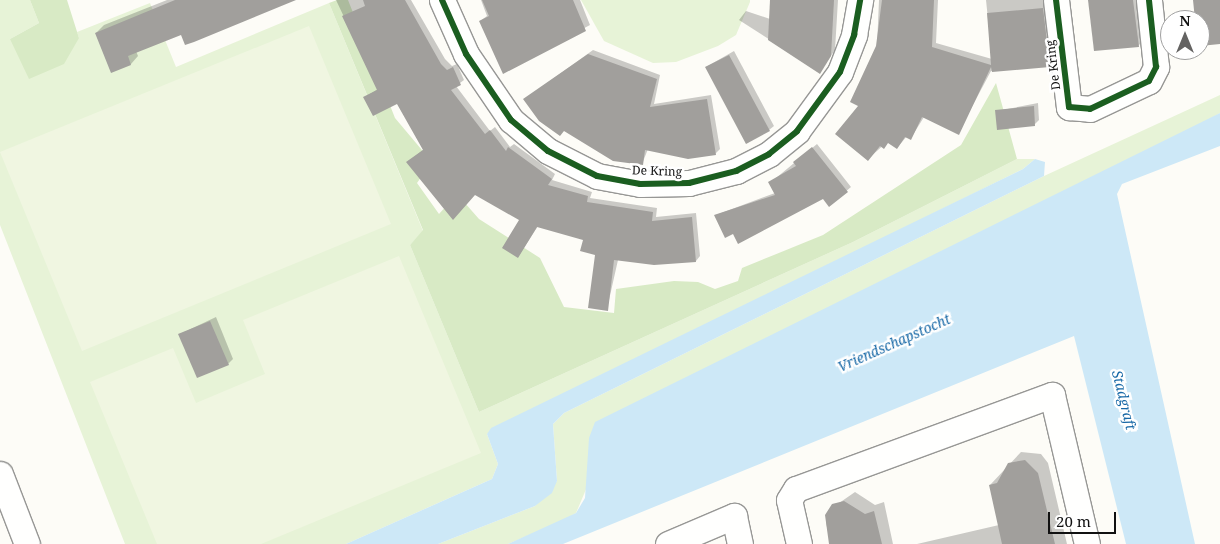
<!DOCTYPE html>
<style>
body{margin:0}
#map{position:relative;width:1220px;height:544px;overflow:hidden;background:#fdfcf7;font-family:"Noto Serif",serif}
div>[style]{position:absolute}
.green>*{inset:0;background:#e7f3d7}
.forest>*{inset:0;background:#d8eac5}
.pitch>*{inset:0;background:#f0f6e1}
.water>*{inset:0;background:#cde8f7}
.shadow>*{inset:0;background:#0003}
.building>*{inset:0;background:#a19f9c}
.roads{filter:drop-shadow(1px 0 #979795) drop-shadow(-1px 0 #979795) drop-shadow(0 1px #979795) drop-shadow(0 -1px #979795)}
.minor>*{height:25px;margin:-12.5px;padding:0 12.5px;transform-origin:12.5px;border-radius:12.5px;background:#fffffe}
.cycleway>*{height:6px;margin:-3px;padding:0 3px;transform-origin:3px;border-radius:3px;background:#1b5e20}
span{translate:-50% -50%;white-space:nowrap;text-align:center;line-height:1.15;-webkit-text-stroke:5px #fff;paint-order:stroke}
.street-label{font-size:12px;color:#111}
.water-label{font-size:14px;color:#1768a6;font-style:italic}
.north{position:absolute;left:1160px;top:10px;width:50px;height:50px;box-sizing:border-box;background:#fff;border:1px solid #a0a0a0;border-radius:50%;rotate:0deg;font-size:14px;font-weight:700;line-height:20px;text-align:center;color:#111}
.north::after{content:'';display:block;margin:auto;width:18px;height:22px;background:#646362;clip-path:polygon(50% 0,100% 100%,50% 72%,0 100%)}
.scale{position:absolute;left:1048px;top:512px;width:68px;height:22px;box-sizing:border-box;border:2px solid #111;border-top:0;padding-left:6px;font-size:15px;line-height:18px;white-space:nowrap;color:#111;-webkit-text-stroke:4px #fff;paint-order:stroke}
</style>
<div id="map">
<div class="green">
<i style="clip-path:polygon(0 0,30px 0,39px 23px,10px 39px,79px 38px,77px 32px,150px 3px,176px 67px,329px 3px,423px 231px,410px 245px,479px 412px,853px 242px,1017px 159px,1035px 159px,1023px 169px,487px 434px,498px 464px,492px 479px,346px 544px,125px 544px,0 225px)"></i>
<i style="clip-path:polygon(581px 0,750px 0,750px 2px,736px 35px,718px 46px,676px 62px,653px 63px,604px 41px)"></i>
<i style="clip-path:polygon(1220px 95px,1220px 113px,587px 487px,576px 513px,560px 522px,508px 544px,438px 544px,535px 506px,557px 481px,553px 424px,564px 413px,1044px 176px)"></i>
</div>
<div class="forest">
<i style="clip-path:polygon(30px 0,67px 0,79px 38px,64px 64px,29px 79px,10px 39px,39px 23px)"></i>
<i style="clip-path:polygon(337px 0,348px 0,395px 118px,432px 162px,417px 183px,439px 214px,457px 194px,479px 219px,540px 258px,564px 307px,614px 313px,616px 289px,674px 281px,698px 282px,715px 289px,738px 281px,742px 268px,823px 235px,961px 145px,996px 83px,1017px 159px,853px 242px,479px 412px,410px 245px,423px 230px,329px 3px)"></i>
</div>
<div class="pitch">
<i style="clip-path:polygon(309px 26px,391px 224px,82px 351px,0 152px)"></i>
<i style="clip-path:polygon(399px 256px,481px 453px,261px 544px,157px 544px,90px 382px,173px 348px,196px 403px,265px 374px,243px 320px)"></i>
</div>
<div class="water">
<i style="clip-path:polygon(1220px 113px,1220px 146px,1122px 184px,1117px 194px,1195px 544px,1126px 544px,1074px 336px,563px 544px,508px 544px,576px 513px,585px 498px,589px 438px,595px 422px)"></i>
<i style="clip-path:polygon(1035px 159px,1045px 162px,1044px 176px,564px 413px,553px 424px,557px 481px,552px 493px,535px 506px,438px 544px,346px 544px,492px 479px,498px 464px,487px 434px,491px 428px,1023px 169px)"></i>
</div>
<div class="shadow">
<i style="clip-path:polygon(167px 0,287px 0,181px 33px,136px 51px,138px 56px,131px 64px,112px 71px,96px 33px,104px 25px)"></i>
<i style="clip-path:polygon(336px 0,411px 0,445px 59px,452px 66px,457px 64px,464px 80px,456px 86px,490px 131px,495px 127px,510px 147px,514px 144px,555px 174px,552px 180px,592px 192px,590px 198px,657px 208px,656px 217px,696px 213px,700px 256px,696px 261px,618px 260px,607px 309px,596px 254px,585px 239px,538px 226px,518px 257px,521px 220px,475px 193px,452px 218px,408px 162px,424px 149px,397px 103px,365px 97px,378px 89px)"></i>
<i style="clip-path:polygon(481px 0,580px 0,590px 25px,503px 72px,480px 21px,487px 16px)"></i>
<i style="clip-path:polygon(775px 0,838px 0,835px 50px,820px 72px,739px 20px,746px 11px,773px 20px)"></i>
<i style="clip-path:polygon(879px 0,938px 0,936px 43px,992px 59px,986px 0,1050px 0,1054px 61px,1049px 66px,991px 71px,958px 133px,924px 117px,911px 138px,907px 136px,897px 148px,888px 141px,867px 160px,860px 106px,877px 46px)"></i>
<i style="clip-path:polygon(1089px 0,1139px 0,1143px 41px,1138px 46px)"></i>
<i style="clip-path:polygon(593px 50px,660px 75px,654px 104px,711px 95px,720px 149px,715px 154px,648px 149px,642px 164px,525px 99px)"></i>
<i style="clip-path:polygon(734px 51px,774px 126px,769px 130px,706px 67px)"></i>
<i style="clip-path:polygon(1038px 103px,1039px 120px,1034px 125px,997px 111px)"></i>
<i style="clip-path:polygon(817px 144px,851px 187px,830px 205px,823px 197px,734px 233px,716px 215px,775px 193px,770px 183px)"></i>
<i style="clip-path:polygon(216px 317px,233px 359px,228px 364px,180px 334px)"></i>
<i style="clip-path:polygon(1021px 452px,1041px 454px,1048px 463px,1067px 544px,917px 544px,999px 525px,990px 485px)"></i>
<i style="clip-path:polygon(855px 492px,875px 505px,884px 502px,893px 544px,831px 544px,826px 523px,829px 510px)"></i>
</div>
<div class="building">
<i style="clip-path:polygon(175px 0,296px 0,194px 42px,185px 45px,181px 35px,128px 56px,131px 65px,111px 73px,95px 33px)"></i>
<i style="clip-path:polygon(363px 0,405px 0,441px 64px,447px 70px,453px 67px,461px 85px,451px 90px,485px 134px,490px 130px,506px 151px,508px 147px,552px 179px,548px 185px,588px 196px,587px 202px,653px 212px,652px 221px,692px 217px,696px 262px,654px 265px,614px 260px,608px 311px,588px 308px,595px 255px,580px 251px,583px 240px,537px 227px,518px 258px,502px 248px,519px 220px,475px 195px,453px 220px,406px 162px,423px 150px,397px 104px,373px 116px,363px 97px,377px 90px,342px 16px,365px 6px)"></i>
<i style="clip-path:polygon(482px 0,573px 0,586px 31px,503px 74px,479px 21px,489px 16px)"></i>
<i style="clip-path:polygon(770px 0,834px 0,831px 56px,820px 74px,768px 40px)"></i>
<i style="clip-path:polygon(882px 0,934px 0,932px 47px,991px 65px,987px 13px,1043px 8px,1050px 67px,992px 72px,991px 67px,959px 135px,922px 117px,911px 140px,905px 137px,897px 149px,888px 143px,884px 149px,880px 146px,868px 161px,835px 134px,858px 106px,850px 102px,876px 46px)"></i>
<i style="clip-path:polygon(1088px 0,1133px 0,1139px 47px,1094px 51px)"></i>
<i style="clip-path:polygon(1193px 0,1220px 0,1220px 44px,1200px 46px,1200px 20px,1195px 20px)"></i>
<i style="clip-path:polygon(588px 54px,657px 79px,650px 107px,707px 99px,716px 155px,688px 159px,645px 150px,643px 165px,613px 161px,564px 131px,560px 136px,539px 121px,523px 99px)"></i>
<i style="clip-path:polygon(729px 55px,770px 131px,746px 144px,705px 67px)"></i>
<i style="clip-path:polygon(1034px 106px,1035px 126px,997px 130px,995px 110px)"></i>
<i style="clip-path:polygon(812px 147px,848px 192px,829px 207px,823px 199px,738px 244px,733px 234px,725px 238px,714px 215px,775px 195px,768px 182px,796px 166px,793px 162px)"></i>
<i style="clip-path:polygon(210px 321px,229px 365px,197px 378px,178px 334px)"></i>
<i style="clip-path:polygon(1025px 460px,1038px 473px,1055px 544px,1002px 544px,989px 485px,997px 483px,1008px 463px)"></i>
<i style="clip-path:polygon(844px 501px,865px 514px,874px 511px,882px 544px,829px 544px,825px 515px,832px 504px)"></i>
</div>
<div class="roads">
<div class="minor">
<i style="left:442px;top:0;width:59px;rotate:66deg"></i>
<i style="left:466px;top:54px;width:80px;rotate:55.7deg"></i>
<i style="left:511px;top:120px;width:48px;rotate:40deg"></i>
<i style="left:548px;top:151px;width:55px;rotate:27deg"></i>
<i style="left:597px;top:176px;width:44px;rotate:10.5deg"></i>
<i style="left:640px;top:184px;width:49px;rotate:-1.2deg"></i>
<i style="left:689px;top:183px;width:49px;rotate:-14.3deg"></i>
<i style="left:736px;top:171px;width:37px;rotate:-27deg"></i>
<i style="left:769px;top:154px;width:36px;rotate:-39deg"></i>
<i style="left:797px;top:131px;width:73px;rotate:-53.9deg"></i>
<i style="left:840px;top:72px;width:40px;rotate:-69deg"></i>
<i style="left:854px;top:35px;width:36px;rotate:-80deg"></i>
<i style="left:1056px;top:0;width:108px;rotate:83.1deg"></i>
<i style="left:1069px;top:107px;width:21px;rotate:5deg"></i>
<i style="left:1090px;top:109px;width:65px;rotate:-25.4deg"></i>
<i style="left:1149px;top:81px;width:16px;rotate:-63deg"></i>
<i style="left:1156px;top:67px;width:67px;rotate:-96deg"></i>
<i style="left:0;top:474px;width:75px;rotate:68.9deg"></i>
<i style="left:668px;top:544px;width:72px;rotate:-23deg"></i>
<i style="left:734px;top:516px;width:29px;rotate:78deg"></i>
<i style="left:799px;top:544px;width:45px;rotate:-102.8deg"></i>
<i style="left:789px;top:500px;width:13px;rotate:-58deg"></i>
<i style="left:796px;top:489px;width:273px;rotate:-20.2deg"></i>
<i style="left:1052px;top:395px;width:153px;rotate:76.8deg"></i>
</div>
</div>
<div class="cycleway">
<i style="left:442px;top:0;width:59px;rotate:66deg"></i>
<i style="left:466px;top:54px;width:80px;rotate:55.7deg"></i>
<i style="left:511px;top:120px;width:48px;rotate:40deg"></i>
<i style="left:548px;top:151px;width:55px;rotate:27deg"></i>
<i style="left:597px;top:176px;width:44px;rotate:10.5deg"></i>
<i style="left:640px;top:184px;width:49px;rotate:-1.2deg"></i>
<i style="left:689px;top:183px;width:49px;rotate:-14.3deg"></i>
<i style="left:736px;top:171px;width:37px;rotate:-27deg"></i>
<i style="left:769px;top:154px;width:36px;rotate:-39deg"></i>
<i style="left:797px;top:131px;width:73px;rotate:-53.9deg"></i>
<i style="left:840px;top:72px;width:40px;rotate:-69deg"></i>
<i style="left:854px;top:35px;width:36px;rotate:-80deg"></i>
<i style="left:1056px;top:0;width:108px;rotate:83.1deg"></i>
<i style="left:1069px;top:107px;width:21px;rotate:5deg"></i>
<i style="left:1090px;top:109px;width:65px;rotate:-25.4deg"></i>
<i style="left:1149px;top:81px;width:16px;rotate:-63deg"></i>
<i style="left:1156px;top:67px;width:67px;rotate:-96deg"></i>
</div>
<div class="street-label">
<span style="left:1053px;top:65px;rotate:-97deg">De Kring</span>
<span style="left:657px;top:171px;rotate:2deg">De Kring</span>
</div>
<div class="water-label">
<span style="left:894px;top:343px;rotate:-24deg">Vriendschapstocht</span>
<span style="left:1124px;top:400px;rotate:76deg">Stadgraft</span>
</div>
<div class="north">N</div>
<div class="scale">20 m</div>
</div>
